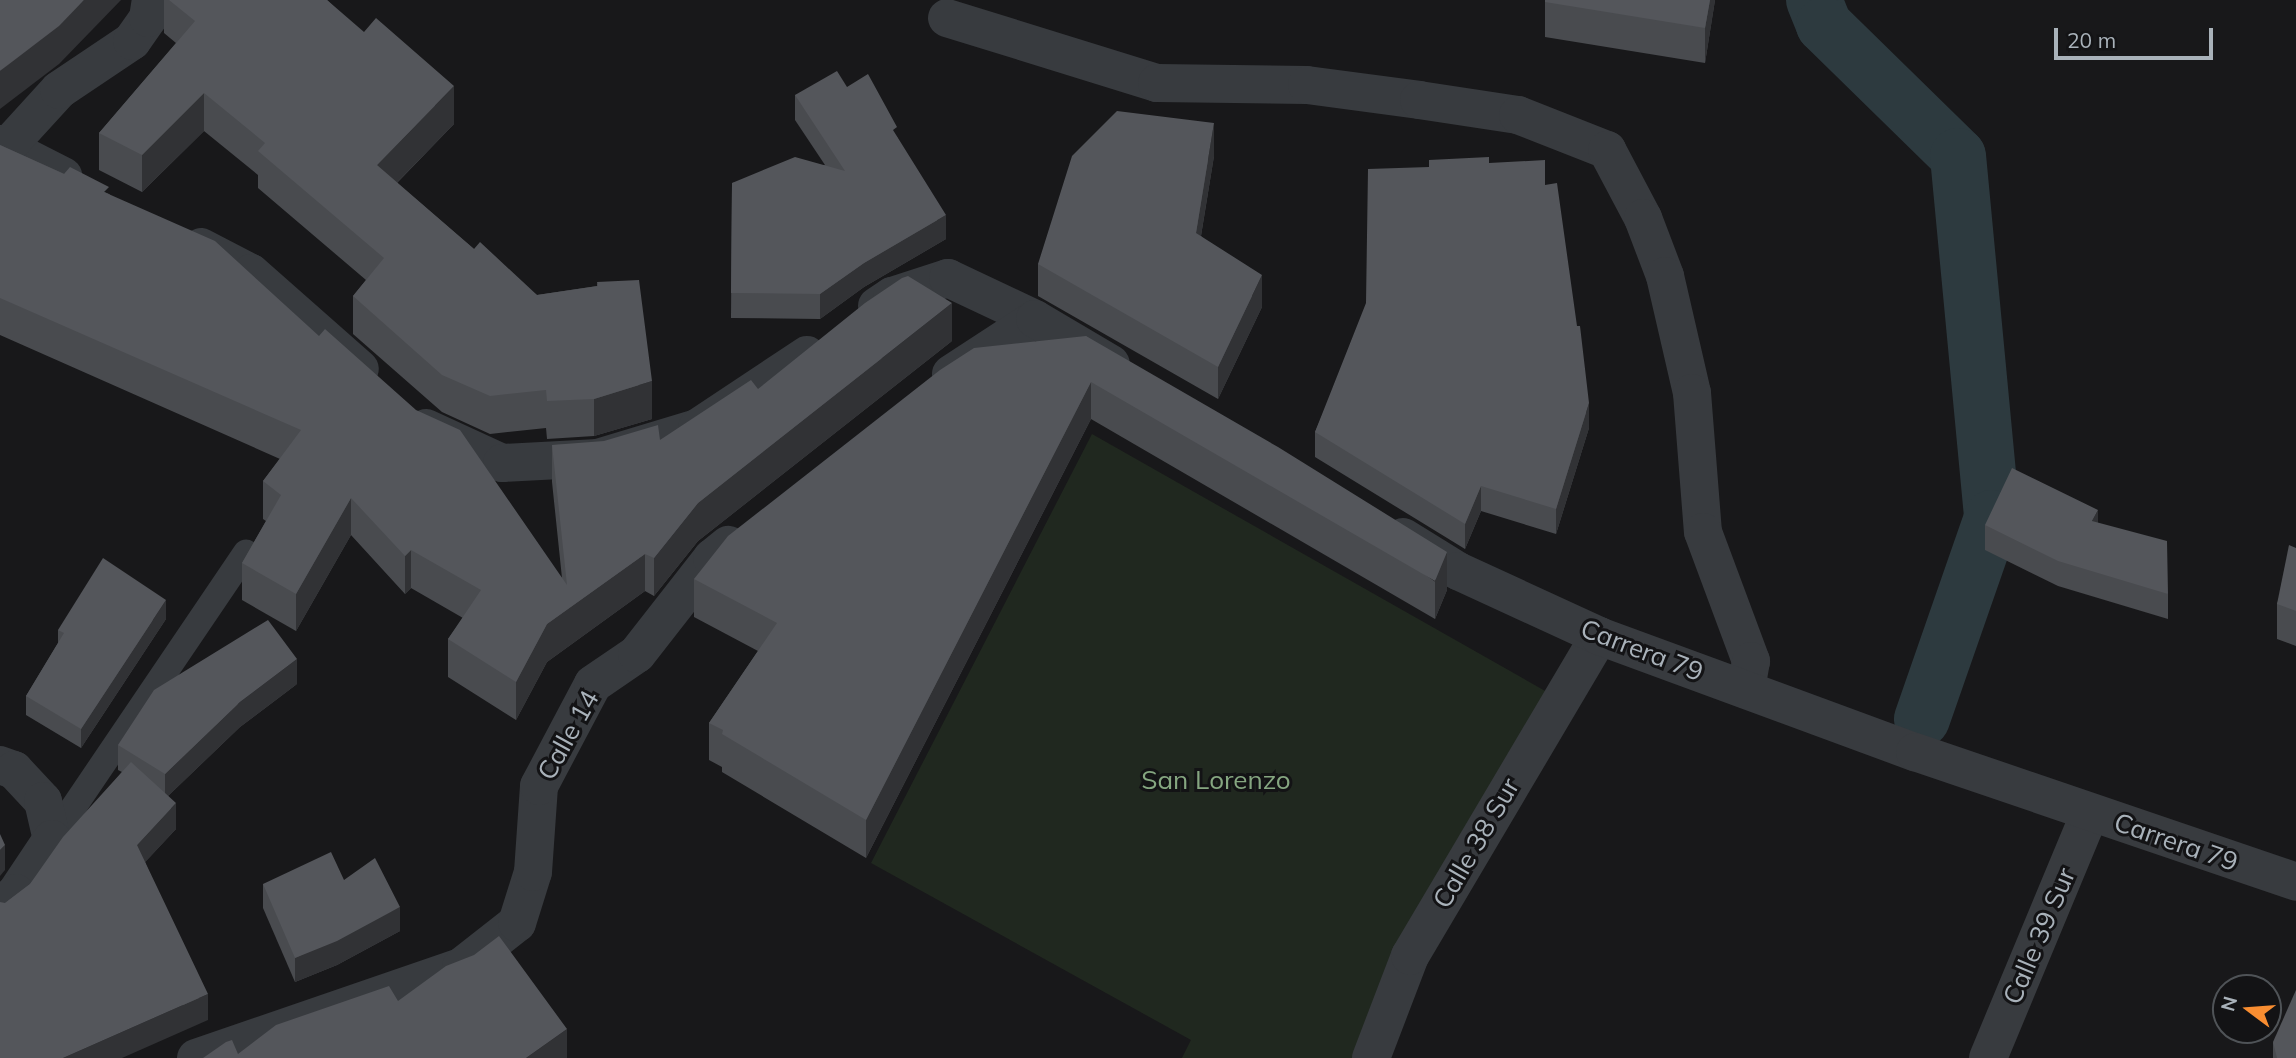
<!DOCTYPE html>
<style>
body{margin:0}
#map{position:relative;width:2296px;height:1058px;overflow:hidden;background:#18181a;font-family:Mulish,sans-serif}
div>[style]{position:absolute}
.green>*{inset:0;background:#20281f}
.canal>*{height:56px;margin:-28px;padding:0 28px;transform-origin:28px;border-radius:28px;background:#2d3a3f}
.service>*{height:26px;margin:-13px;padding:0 13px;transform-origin:13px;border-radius:13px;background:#383b3f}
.minor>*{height:38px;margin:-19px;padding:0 19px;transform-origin:19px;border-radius:19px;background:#383b3f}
.tertiary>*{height:38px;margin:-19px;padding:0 19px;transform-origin:19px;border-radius:19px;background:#383b3f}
.wall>*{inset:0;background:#494b4f}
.shaded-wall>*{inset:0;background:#313235}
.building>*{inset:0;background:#54565b}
span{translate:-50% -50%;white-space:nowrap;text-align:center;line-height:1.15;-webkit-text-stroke:6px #131315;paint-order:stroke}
.street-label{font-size:26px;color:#a9b2ba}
.park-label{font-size:26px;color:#85a680}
.north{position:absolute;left:2212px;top:974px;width:70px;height:70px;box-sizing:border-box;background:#131315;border:2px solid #4f5357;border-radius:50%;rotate:286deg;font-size:19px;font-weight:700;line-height:28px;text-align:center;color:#a9b2ba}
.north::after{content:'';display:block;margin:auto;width:24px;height:32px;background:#f88d31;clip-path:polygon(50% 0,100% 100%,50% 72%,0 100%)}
.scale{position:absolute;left:2054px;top:28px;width:159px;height:32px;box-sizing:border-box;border:4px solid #a9b2ba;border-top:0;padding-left:9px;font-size:21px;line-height:24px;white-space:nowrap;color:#a9b2ba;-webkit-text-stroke:5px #131315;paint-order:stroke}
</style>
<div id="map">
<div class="green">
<i style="clip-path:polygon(1092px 434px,1547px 692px,1353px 1058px,1182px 1058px,1191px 1040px,871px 863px)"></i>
</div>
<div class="canal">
<i style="left:1814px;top:0;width:27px;rotate:68deg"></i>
<i style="left:1824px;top:25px;width:187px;rotate:44.4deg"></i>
<i style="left:1958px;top:156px;width:364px;rotate:84.6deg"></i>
<i style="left:1992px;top:518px;width:213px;rotate:109.2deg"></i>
</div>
<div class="service">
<i style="left:52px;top:839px;width:346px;rotate:-55.9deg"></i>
</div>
<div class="minor">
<i style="left:947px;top:18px;width:220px;rotate:17.2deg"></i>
<i style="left:1157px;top:83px;width:150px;rotate:0.8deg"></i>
<i style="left:1307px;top:85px;width:113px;rotate:7.6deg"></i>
<i style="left:1419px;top:100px;width:100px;rotate:8.6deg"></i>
<i style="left:1518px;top:115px;width:96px;rotate:21.5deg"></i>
<i style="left:1607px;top:150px;width:77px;rotate:62.1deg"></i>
<i style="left:1643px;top:218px;width:62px;rotate:69.2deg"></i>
<i style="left:1665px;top:276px;width:120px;rotate:77deg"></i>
<i style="left:1692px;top:393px;width:139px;rotate:85.5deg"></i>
<i style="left:1703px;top:532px;width:138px;rotate:69.6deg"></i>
<i style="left:1751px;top:661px;width:29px;rotate:100deg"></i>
<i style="left:0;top:144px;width:71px;rotate:26.9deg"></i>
<i style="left:7px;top:147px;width:77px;rotate:-47.6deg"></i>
<i style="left:59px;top:90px;width:88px;rotate:-33.9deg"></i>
<i style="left:132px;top:41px;width:28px;rotate:-55deg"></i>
<i style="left:148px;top:18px;width:18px;rotate:-81deg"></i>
<i style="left:201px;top:247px;width:56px;rotate:27.5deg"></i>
<i style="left:251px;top:273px;width:145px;rotate:41.4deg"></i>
<i style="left:877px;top:306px;width:18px;rotate:-34deg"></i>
<i style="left:892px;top:296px;width:59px;rotate:-17.8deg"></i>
<i style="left:948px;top:278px;width:96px;rotate:25.2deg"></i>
<i style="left:426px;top:428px;width:84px;rotate:24.7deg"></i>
<i style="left:502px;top:463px;width:96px;rotate:-3deg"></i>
<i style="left:598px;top:458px;width:103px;rotate:-16.9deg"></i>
<i style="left:697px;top:428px;width:132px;rotate:-33.6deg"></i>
<i style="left:0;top:765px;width:15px;rotate:20deg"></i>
<i style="left:14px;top:770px;width:42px;rotate:46.9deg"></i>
<i style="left:43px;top:801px;width:39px;rotate:77deg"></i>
<i style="left:52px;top:839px;width:65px;rotate:123.7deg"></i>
<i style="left:16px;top:893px;width:21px;rotate:139deg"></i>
<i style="left:1371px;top:1058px;width:109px;rotate:-69.1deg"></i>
<i style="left:1410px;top:956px;width:372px;rotate:-59.4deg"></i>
<i style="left:1988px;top:1058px;width:265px;rotate:-67.4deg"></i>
</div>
<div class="tertiary">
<i style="left:951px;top:374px;width:100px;rotate:-33.2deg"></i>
<i style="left:1035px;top:319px;width:88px;rotate:30.6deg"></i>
<i style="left:1403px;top:537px;width:65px;rotate:31.7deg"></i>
<i style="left:1458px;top:571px;width:155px;rotate:24.7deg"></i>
<i style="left:1599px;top:636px;width:337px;rotate:20.2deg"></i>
<i style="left:1915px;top:752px;width:403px;rotate:18.8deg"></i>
<i style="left:196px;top:1058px;width:280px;rotate:-19deg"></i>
<i style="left:461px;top:967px;width:71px;rotate:-38.2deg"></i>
<i style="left:517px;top:923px;width:53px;rotate:-72.6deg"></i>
<i style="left:533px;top:872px;width:86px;rotate:-86deg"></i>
<i style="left:539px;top:786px;width:115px;rotate:-62.1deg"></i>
<i style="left:593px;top:684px;width:53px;rotate:-34.3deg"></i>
<i style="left:637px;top:654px;width:122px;rotate:-52deg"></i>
<i style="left:712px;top:558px;width:21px;rotate:-39deg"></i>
</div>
<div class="wall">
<i style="clip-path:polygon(164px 0,327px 0,454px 124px,397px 183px,474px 249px,537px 295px,597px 286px,597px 282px,652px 419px,594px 436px,547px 439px,546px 428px,490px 434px,442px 412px,353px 334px,353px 296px,366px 280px,258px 188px,258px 175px,204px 131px,142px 192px,99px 170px,99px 133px,176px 43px,164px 33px)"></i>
<i style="clip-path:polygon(1545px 0,1715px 0,1705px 63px,1545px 37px)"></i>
<i style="clip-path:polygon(847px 87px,897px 137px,946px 239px,864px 287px,820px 319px,731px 318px,732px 183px,825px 165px,795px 120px,795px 95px)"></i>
<i style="clip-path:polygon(0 145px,109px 194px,562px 578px,552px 482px,552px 445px,660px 440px,758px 389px,952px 341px,698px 541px,654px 596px,645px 591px,547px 662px,516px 720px,448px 677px,448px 639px,463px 618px,411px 588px,405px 594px,351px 535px,296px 631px,242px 600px,242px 563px,266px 521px,263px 519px,263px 481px,280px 459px,0 335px)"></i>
<i style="clip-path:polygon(1214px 156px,1201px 236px,1262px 307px,1218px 399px,1038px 296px,1038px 264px)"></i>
<i style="clip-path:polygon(1489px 163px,1545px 185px,1589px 428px,1556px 534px,1481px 511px,1465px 549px,1315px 457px,1315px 432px,1429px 167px)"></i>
<i style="clip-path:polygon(1086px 336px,1447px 590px,1435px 619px,1091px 419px,866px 858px,722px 772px,722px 767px,709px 760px,709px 723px,758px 651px,694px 617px,694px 579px)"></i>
<i style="clip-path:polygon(2098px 523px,2168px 594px,2168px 619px,2058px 586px,1985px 550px,1985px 525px)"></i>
<i style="clip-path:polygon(2296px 548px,2296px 646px,2277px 639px,2277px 604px)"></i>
<i style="clip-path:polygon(166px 619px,81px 748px,26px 715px,26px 696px,58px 643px,58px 630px)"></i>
<i style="clip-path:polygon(297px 684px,240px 727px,168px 796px,176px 829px,145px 862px,208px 1020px,5px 903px,30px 884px,122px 772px,118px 770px,118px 745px)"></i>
<i style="clip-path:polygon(344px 880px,400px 931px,337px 965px,295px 982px,263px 908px,263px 884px)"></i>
<i style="clip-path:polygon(2273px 1042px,2296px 1058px,2273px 1058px)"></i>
</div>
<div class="shaded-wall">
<i style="clip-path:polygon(84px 0,121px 0,59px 64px,0 109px,0 71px)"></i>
<i style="clip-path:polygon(1710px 0,1715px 0,1705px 63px,1705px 28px)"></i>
<i style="clip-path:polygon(454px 86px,454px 124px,377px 203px,377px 165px)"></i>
<i style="clip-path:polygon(204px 93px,204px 131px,142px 192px,142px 155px)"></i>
<i style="clip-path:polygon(1214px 123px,1214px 156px,1196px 266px,1196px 233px)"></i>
<i style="clip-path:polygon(946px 215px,946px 239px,864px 287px,820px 319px,820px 294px,864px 263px)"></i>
<i style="clip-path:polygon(1262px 275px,1262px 307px,1218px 399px,1218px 367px)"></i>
<i style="clip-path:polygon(952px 303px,952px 341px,698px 541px,654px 596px,654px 558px,698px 503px)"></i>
<i style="clip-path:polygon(652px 381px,652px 419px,594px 436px,594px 399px)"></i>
<i style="clip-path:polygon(1091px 382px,1091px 419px,866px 858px,866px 820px)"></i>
<i style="clip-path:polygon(1589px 403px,1589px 428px,1556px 534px,1556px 509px)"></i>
<i style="clip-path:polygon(1481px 486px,1481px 511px,1465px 549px,1465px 524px)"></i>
<i style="clip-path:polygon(351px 498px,351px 535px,296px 631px,296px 594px)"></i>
<i style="clip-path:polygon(2098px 510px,2098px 535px,2092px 521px)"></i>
<i style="clip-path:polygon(411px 550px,411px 588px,405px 594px,405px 556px)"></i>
<i style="clip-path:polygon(1447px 552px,1447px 590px,1435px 619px,1435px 581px)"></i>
<i style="clip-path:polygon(645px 554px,645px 591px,547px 662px,516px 720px,516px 682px,547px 624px)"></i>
<i style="clip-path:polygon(166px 600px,166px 619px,81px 748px,81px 729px)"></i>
<i style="clip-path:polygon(297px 659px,297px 684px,240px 727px,165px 799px,165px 774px,240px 702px)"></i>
<i style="clip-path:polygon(176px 803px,176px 829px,137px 871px,137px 845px)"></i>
<i style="clip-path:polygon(5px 845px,5px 870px,0 876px,0 850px)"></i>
<i style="clip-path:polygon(400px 907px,400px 931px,337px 965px,295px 982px,295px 958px)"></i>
<i style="clip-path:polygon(208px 994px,208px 1020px,122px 1058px,63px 1058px)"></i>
<i style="clip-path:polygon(567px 1029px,567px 1058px,526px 1058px)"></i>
</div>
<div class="building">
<i style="clip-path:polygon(0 0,84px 0,59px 26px,0 71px)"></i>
<i style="clip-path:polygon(169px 0,327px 0,364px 32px,376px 18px,454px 86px,377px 165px,474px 249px,480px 242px,537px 295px,598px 286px,597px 282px,639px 280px,652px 381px,594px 399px,547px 401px,546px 390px,490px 396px,442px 375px,353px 296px,384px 258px,258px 151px,265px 143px,204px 93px,142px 155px,99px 133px,195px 21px)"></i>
<i style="clip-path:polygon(1545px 0,1710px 0,1705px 28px,1545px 2px)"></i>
<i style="clip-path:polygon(837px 71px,847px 87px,868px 74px,897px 127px,893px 130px,946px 215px,864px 263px,820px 294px,731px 293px,732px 183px,795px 157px,845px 171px,795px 95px)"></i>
<i style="clip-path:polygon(1117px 111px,1214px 123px,1196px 233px,1262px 275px,1218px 367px,1038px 264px,1072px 156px)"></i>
<i style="clip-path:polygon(0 145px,64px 174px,70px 167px,109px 187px,104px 192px,215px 241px,319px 336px,325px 329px,416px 410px,460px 430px,567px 585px,552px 445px,604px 441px,658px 425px,660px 440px,751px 380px,758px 389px,865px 303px,902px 278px,908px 276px,952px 303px,698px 503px,654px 558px,645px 554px,547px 624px,516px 682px,448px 639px,481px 590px,411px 550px,405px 556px,351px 498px,296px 594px,242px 563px,281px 495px,263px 481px,301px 430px,0 298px)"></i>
<i style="clip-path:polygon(1489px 157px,1489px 163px,1545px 160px,1545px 185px,1557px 183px,1577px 326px,1580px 326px,1589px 403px,1556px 509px,1481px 486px,1465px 524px,1315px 432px,1366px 303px,1368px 169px,1429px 167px,1429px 160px)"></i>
<i style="clip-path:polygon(1086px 336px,1278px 447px,1447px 552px,1435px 581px,1091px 382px,866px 820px,722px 734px,723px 730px,709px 723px,777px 623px,694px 579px,728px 536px,940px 370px,974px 348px)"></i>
<i style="clip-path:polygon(2012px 468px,2098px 510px,2092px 521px,2167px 541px,2168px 594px,2058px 561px,1985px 525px)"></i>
<i style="clip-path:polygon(2289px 545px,2296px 548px,2296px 611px,2277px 604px)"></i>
<i style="clip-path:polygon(103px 558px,166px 600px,81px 729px,26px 696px,64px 633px,58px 630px)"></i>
<i style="clip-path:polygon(268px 620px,297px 659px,240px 702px,165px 774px,118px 745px,154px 690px)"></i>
<i style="clip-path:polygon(131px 762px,176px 803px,137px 845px,208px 994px,63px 1058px,0 1058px,0 902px,5px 903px,30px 884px,63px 837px)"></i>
<i style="clip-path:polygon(0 834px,5px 845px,0 850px)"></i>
<i style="clip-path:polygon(331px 852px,344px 880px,375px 858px,400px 907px,337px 941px,295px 958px,263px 884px)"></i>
<i style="clip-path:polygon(499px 936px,567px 1029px,526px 1058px,203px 1058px,226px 1042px,232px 1040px,238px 1054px,276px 1025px,389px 986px,398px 1001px,446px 966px,474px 955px)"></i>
<i style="clip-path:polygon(2296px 990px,2296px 1058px,2277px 1058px,2273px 1042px)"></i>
</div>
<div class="street-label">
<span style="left:1642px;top:650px;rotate:21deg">Carrera 79</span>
<span style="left:568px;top:735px;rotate:-61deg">Calle 14</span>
<span style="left:2176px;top:842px;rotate:19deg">Carrera 79</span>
<span style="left:1476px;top:843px;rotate:-60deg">Calle 38 Sur</span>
<span style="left:2039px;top:936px;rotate:-67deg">Calle 39 Sur</span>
</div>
<div class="park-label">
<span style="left:1216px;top:780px">San Lorenzo</span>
</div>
<div class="north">N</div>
<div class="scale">20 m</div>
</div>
